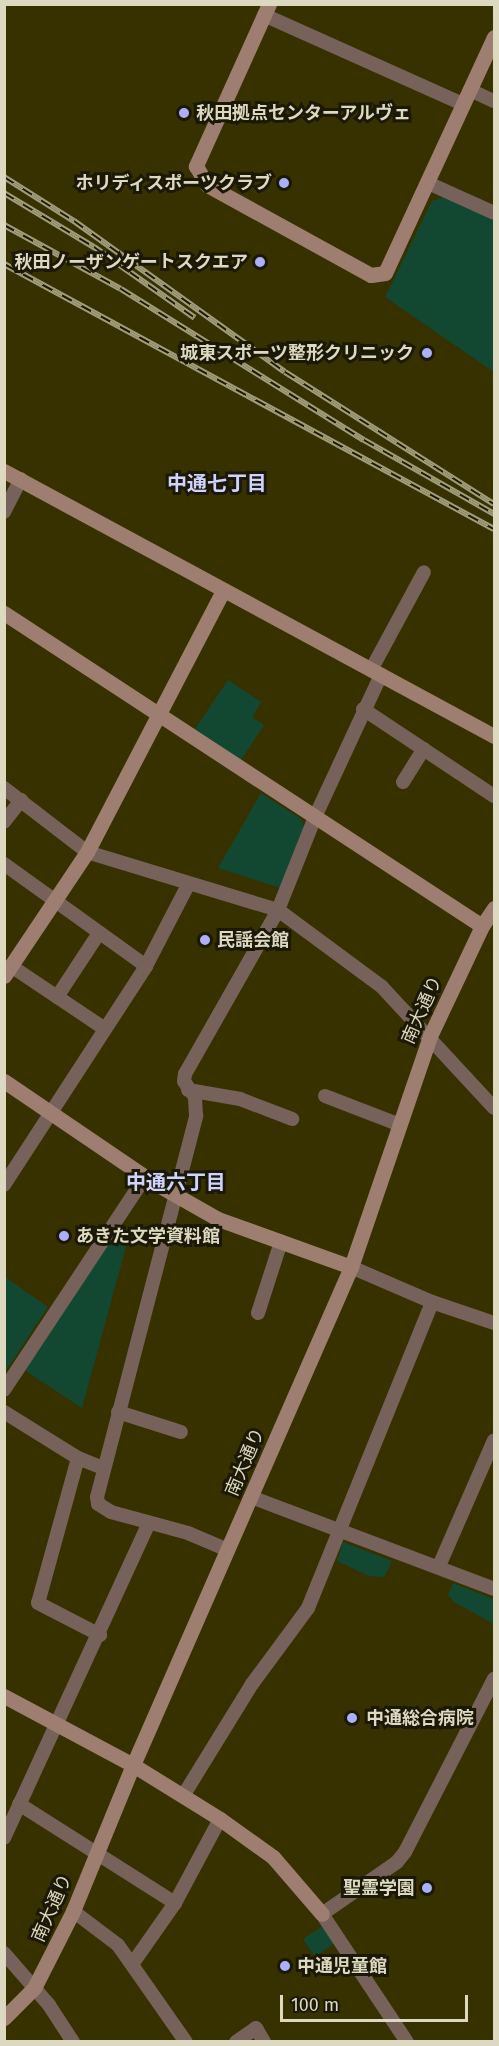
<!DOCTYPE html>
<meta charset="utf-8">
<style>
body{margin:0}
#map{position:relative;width:499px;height:2046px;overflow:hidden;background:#373100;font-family:"Fira Sans","Noto Sans JP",sans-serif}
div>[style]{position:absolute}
.green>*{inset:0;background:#124831}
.street>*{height:14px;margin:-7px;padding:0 7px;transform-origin:7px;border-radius:7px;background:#77625b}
.secondary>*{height:15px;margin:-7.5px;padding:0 7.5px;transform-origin:7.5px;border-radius:7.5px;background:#9f7e72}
.rail>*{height:6px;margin-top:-3px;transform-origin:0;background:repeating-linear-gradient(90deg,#1b1906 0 11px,#a19d7b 0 22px);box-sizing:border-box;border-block:2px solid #a19d7b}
.dots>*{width:16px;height:16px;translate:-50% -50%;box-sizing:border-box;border:3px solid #1b1906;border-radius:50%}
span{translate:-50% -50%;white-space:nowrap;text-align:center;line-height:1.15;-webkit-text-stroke:6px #1b1906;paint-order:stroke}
.poi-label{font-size:18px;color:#dcd9c0;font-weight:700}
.left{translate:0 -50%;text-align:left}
.right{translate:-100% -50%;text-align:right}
.street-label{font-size:18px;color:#dcd9c0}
.neighbourhood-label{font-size:20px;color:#d0d3ff;font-weight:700}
.frame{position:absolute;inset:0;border:6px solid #dcd9c0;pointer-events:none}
.scale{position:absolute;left:280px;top:1995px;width:188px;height:27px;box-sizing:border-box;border:3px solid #dcd9c0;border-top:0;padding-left:8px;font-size:18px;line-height:21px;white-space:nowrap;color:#dcd9c0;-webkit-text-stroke:4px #1b1906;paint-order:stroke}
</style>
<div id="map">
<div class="green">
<i style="clip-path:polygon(443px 197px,494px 220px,494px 372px,385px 297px,432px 201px)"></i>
<i style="clip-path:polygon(228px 680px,261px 702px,252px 717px,264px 725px,241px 760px,195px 729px)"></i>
<i style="clip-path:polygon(261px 793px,301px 819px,304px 828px,280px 888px,218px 868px)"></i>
<i style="clip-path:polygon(116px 1223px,130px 1232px,82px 1408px,23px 1369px)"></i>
<i style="clip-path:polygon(5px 1277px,48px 1307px,5px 1372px)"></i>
<i style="clip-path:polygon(343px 1542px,392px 1561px,384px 1577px,369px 1576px,337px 1561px)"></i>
<i style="clip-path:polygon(453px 1583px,494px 1599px,494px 1624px,454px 1602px,448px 1595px)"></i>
<i style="clip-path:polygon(324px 1925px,336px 1942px,315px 1957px,303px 1939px)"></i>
</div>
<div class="street">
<i style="left:264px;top:15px;width:218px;rotate:24.1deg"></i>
<i style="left:470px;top:90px;width:26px;rotate:25deg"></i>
<i style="left:428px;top:183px;width:72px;rotate:24.4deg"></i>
<i style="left:4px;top:512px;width:37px;rotate:-63deg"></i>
<i style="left:371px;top:670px;width:111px;rotate:-61.6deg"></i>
<i style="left:363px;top:709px;width:157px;rotate:33.6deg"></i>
<i style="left:403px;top:782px;width:39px;rotate:-58deg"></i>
<i style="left:4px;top:788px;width:105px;rotate:37.6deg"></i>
<i style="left:87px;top:852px;width:200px;rotate:16.9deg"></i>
<i style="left:278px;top:910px;width:129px;rotate:36.5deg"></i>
<i style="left:382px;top:987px;width:165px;rotate:47.2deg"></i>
<i style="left:4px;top:822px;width:28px;rotate:-52deg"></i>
<i style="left:4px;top:864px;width:175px;rotate:35.7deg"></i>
<i style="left:11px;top:966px;width:113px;rotate:33.8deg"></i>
<i style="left:57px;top:997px;width:77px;rotate:-56.7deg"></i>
<i style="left:188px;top:1090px;width:53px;rotate:9.8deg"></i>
<i style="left:240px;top:1099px;width:56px;rotate:21deg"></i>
<i style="left:325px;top:1096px;width:80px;rotate:21.1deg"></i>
<i style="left:4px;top:1185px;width:261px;rotate:-57deg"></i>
<i style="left:146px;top:966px;width:93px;rotate:-62.6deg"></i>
<i style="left:351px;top:1267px;width:88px;rotate:23.4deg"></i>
<i style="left:432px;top:1302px;width:65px;rotate:18.7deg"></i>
<i style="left:258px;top:1313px;width:75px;rotate:-72.1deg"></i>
<i style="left:4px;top:1390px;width:255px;rotate:-56.5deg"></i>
<i style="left:4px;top:1412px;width:87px;rotate:31.9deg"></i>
<i style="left:78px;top:1458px;width:27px;rotate:22deg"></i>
<i style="left:118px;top:1412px;width:66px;rotate:17.6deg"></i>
<i style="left:78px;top:1458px;width:150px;rotate:105.4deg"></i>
<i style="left:38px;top:1603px;width:70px;rotate:27.3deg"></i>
<i style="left:251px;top:1497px;width:260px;rotate:20.7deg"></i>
<i style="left:228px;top:1550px;width:43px;rotate:-157deg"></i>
<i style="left:188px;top:1533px;width:80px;rotate:-164.7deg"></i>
<i style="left:111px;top:1512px;width:15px;rotate:-148deg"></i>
<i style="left:98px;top:1504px;width:7px;rotate:-98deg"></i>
<i style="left:97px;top:1497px;width:394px;rotate:-75.4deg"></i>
<i style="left:196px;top:1116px;width:19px;rotate:-93deg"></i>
<i style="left:195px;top:1097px;width:19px;rotate:-125deg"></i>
<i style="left:184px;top:1081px;width:7px;rotate:-82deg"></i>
<i style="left:185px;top:1074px;width:189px;rotate:-60.4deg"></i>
<i style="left:278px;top:910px;width:100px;rotate:-68.3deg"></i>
<i style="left:315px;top:817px;width:157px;rotate:-65.1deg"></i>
<i style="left:439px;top:1566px;width:137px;rotate:-66.4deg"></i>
<i style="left:183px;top:1796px;width:132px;rotate:-58.4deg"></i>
<i style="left:252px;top:1684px;width:94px;rotate:-53.6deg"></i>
<i style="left:308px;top:1608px;width:330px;rotate:-67.9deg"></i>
<i style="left:19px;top:1804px;width:185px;rotate:32.4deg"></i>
<i style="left:4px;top:1838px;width:347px;rotate:-65.3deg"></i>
<i style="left:73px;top:1911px;width:56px;rotate:37.1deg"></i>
<i style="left:118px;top:1945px;width:118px;rotate:55deg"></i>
<i style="left:4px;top:1953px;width:69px;rotate:49.1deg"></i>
<i style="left:49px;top:2005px;width:44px;rotate:57deg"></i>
<i style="left:133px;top:1963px;width:73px;rotate:-55deg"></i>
<i style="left:175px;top:1903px;width:95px;rotate:-61.8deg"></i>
<i style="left:236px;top:2042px;width:24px;rotate:-35deg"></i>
<i style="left:256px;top:2028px;width:16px;rotate:60deg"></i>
<i style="left:407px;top:2042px;width:154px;rotate:-123.6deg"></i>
<i style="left:322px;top:1914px;width:91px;rotate:-34.7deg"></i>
<i style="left:397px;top:1862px;width:13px;rotate:-51deg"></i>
<i style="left:405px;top:1852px;width:195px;rotate:-62.8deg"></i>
</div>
<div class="secondary">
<i style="left:269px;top:4px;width:178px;rotate:114.3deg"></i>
<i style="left:196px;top:166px;width:22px;rotate:60deg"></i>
<i style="left:207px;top:185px;width:187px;rotate:28.8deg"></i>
<i style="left:371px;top:275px;width:14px;rotate:-8deg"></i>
<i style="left:385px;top:273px;width:260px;rotate:-65.2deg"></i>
<i style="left:4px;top:471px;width:557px;rotate:28.41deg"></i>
<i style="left:4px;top:613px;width:571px;rotate:33.22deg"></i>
<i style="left:4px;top:976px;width:149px;rotate:-56.2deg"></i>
<i style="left:87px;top:852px;width:294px;rotate:-62.5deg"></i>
<i style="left:4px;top:1081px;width:178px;rotate:34.2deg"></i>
<i style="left:151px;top:1181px;width:77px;rotate:29.6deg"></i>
<i style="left:218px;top:1219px;width:141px;rotate:19.8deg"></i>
<i style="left:4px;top:1696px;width:146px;rotate:28.1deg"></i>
<i style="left:133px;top:1765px;width:102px;rotate:31.8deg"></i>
<i style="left:220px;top:1819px;width:65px;rotate:35.6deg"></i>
<i style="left:273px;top:1857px;width:75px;rotate:49.3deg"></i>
<i style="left:4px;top:2018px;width:42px;rotate:-45deg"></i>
<i style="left:34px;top:1988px;width:86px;rotate:-63.1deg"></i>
<i style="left:73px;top:1911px;width:158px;rotate:-67.7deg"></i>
<i style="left:133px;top:1765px;width:544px;rotate:-66.36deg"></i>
<i style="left:351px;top:1267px;width:244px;rotate:-71.1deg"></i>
<i style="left:430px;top:1036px;width:122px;rotate:-64.7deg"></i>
<i style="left:482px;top:926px;width:22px;rotate:-56deg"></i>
</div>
<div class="rail">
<i style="left:4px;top:177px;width:83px;rotate:32.2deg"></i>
<i style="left:74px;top:221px;width:259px;rotate:35.6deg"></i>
<i style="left:285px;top:372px;width:247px;rotate:32.3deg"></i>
<i style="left:4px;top:193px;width:105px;rotate:31deg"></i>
<i style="left:94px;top:247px;width:123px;rotate:35.1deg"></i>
<i style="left:4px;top:225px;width:133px;rotate:28.7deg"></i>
<i style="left:121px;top:289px;width:286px;rotate:31.9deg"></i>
<i style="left:364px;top:440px;width:150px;rotate:29.6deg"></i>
<i style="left:4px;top:264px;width:557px;rotate:28.41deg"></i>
</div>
<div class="dots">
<i style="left:184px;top:113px;background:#acaffb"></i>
<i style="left:284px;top:183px;background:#acaffb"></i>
<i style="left:260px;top:262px;background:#acaffb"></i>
<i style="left:427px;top:353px;background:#acaffb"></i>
<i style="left:205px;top:940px;background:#acaffb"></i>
<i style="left:64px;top:1236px;background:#acaffb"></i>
<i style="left:352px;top:1718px;background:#acaffb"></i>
<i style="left:427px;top:1888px;background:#acaffb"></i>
<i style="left:285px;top:1966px;background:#acaffb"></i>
</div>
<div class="poi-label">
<span class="left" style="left:196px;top:113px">秋田拠点センターアルヴェ</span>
<span class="right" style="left:272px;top:183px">ホリディスポーツクラブ</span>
<span class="right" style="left:248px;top:262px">秋田ノーザンゲートスクエア</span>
<span class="right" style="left:414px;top:353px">城東スポーツ整形クリニック</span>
<span class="left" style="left:217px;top:940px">民謡会館</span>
<span class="left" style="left:76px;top:1236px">あきた文学資料館</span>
<span class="left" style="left:366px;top:1718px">中通総合病院</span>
<span class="right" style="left:415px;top:1888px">聖霊学園</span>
<span class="left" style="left:297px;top:1966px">中通児童館</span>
</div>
<div class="street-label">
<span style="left:422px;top:1010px;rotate:-66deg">南大通り</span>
<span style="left:245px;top:1462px;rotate:-67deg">南大通り</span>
<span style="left:52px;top:1908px;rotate:-66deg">南大通り</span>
</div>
<div class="neighbourhood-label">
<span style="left:217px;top:483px">中通七丁目</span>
<span style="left:176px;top:1182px">中通六丁目</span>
</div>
<div class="frame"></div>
<div class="scale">100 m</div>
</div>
